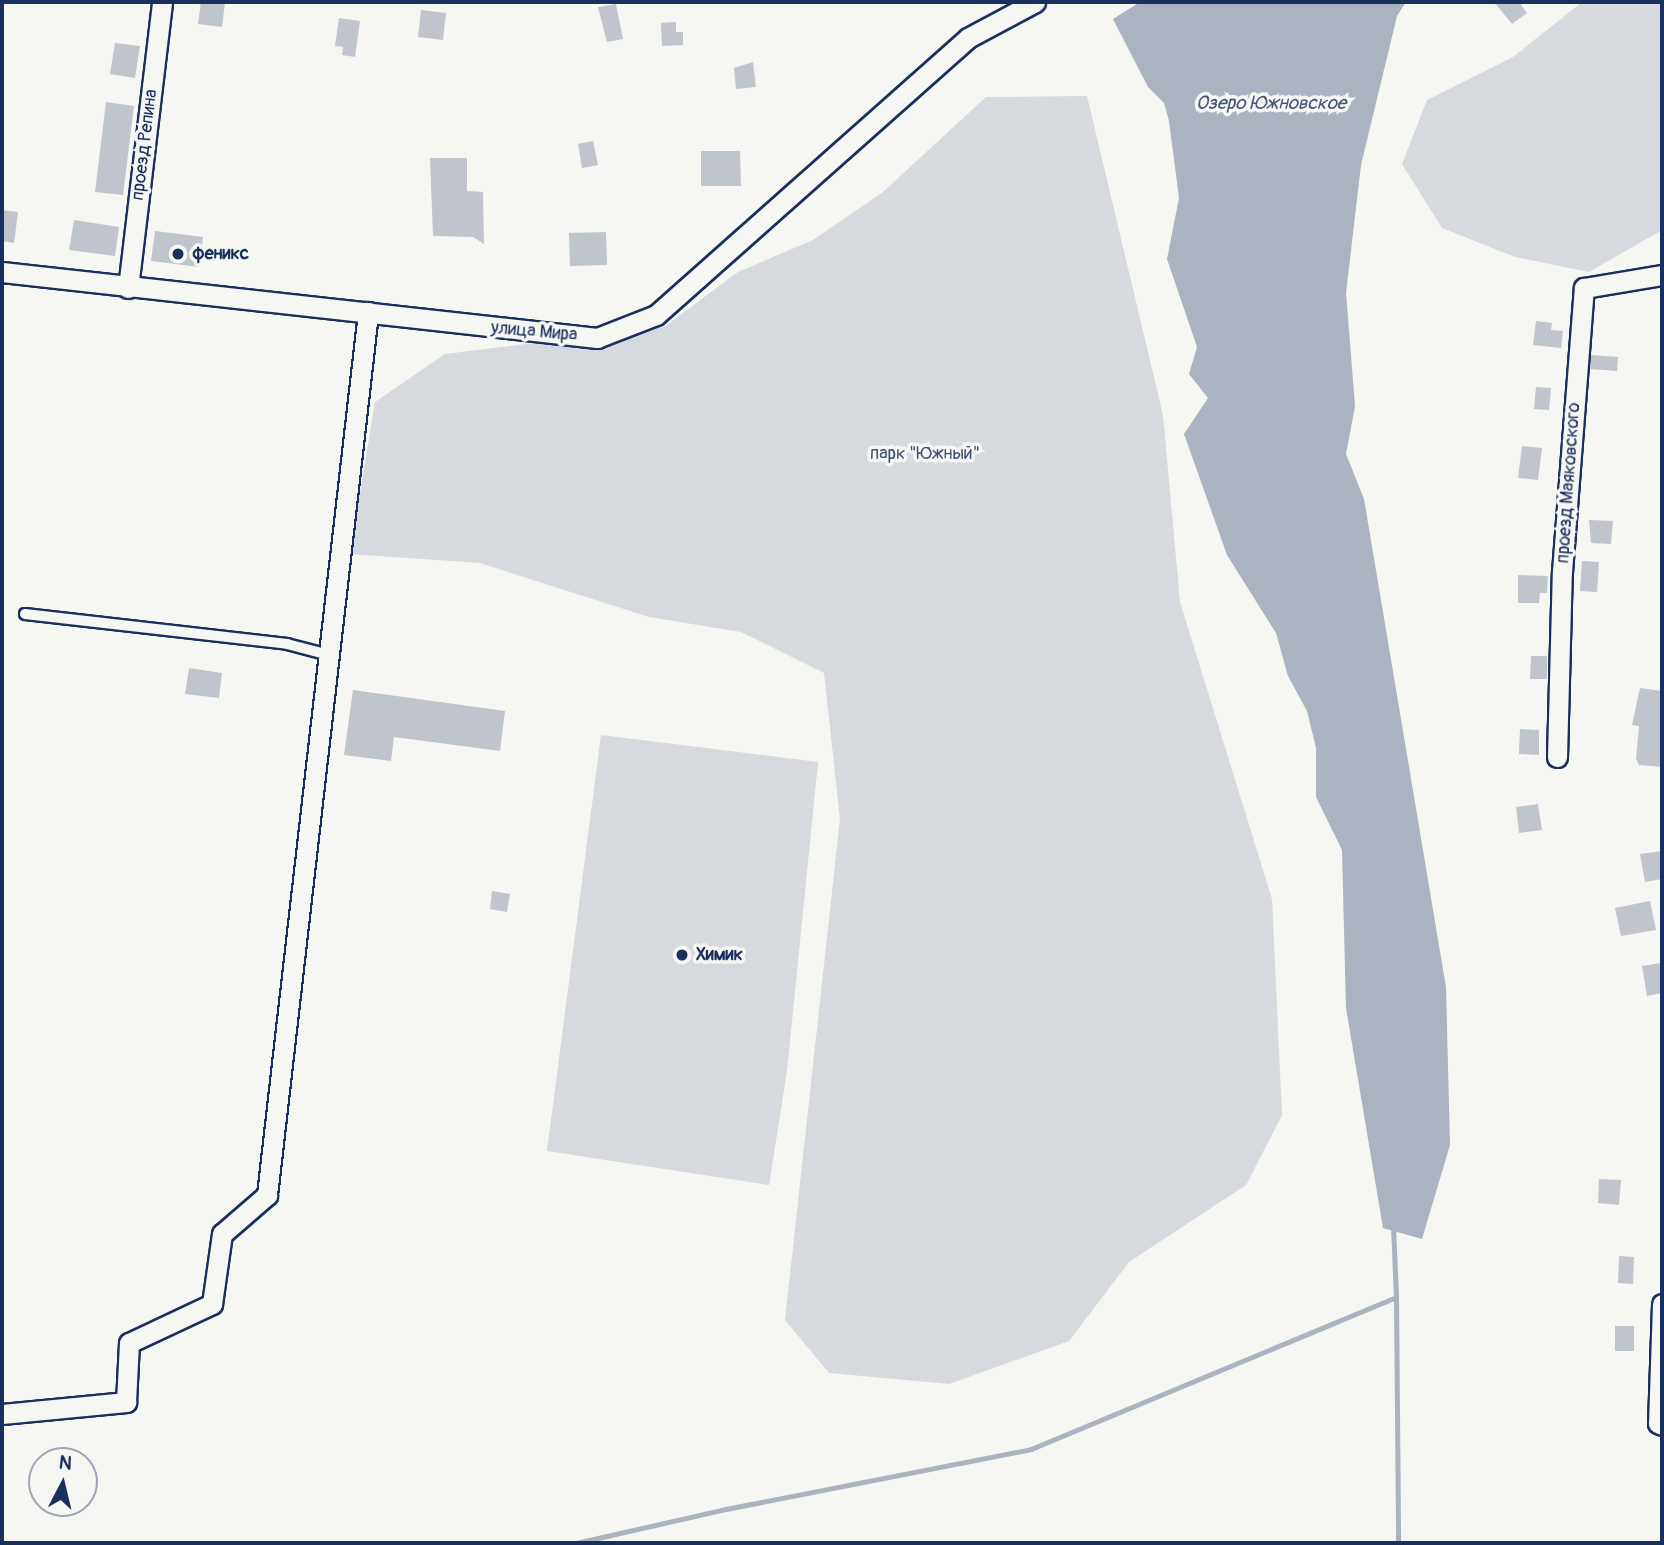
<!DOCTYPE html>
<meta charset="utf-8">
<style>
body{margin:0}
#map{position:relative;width:1664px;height:1545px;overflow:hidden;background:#f6f6f2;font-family:Pangolin,sans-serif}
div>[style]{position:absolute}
.green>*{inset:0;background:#d6d9dd}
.water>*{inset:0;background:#abb2c0}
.stream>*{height:5px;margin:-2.5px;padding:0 2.5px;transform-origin:2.5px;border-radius:2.5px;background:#abb2c0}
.building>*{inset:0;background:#c0c4cd}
.roads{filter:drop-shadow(2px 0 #1b2f5e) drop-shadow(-2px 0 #1b2f5e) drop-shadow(0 2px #1b2f5e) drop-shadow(0 -2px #1b2f5e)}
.service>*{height:10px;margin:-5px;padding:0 5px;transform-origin:5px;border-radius:5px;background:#f6f6f2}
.minor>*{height:19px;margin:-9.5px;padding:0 9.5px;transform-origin:9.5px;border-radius:9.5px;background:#f6f6f2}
.dots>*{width:19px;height:19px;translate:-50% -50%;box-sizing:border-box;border:4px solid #f6f6f2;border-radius:50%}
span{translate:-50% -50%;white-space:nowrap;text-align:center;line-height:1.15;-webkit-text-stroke:7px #f6f6f2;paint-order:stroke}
.street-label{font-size:18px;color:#1b2f5e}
.poi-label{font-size:18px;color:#1b2f5e;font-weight:700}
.left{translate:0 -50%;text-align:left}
.park-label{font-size:18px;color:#405177}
.water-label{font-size:19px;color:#46567b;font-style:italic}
.frame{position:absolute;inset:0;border:4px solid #1b2f5e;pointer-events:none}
.north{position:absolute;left:28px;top:1447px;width:70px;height:70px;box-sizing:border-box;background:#f6f6f2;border:2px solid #9ea6b7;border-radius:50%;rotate:7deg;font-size:19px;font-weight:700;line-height:28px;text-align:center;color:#1b2f5e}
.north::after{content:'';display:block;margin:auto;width:24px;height:32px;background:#1b2f5e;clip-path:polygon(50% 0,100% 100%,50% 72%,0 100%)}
</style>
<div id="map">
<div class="green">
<i style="clip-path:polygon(1582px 2px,1662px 2px,1662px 230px,1589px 272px,1515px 257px,1442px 228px,1402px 164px,1427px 100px,1513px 57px)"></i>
<i style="clip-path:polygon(1087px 96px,1163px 415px,1180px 602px,1272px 899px,1282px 1115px,1246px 1185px,1129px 1262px,1069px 1341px,949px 1384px,829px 1373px,785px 1320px,840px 819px,824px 673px,741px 632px,649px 617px,480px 563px,350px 554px,375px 402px,445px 354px,664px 327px,738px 272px,813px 240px,883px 192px,986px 97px)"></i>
<i style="clip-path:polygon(601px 735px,818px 762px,787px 1071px,769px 1185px,547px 1151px)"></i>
</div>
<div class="water">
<i style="clip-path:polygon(1140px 2px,1406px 2px,1397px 16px,1361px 165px,1346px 293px,1355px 406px,1346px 454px,1364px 499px,1446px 987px,1450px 1145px,1422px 1239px,1383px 1228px,1346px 1008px,1342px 850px,1316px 797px,1316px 748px,1307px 711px,1288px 676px,1276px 633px,1227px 555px,1184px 434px,1208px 398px,1189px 374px,1197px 347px,1167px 259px,1179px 198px,1169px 121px,1164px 103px,1148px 87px,1113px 19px)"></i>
</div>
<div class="stream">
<i style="left:1396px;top:1297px;width:246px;rotate:89.5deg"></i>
<i style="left:576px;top:1543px;width:154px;rotate:-12.8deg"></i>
<i style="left:726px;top:1509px;width:311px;rotate:-11.1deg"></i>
<i style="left:1031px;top:1449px;width:395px;rotate:-22.6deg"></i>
<i style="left:1396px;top:1297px;width:71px;rotate:-92.4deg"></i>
</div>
<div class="building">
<i style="clip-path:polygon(201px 2px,225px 2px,222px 27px,198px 24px)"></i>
<i style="clip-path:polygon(1494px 2px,1519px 2px,1527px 13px,1512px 24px)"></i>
<i style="clip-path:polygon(616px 4px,623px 39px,607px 42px,598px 7px)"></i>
<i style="clip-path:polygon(421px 10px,446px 13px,443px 40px,418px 37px)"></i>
<i style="clip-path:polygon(339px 18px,360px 21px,355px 57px,342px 55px,343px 47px,335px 46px)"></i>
<i style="clip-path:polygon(676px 22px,676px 32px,683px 32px,683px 45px,662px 46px,661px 23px)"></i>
<i style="clip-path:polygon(115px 43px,140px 46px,135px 78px,110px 74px)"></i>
<i style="clip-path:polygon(753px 62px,756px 87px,736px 89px,734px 68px)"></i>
<i style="clip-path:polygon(106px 102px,134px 106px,123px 195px,95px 192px)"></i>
<i style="clip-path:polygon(593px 141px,598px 165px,582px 168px,578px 144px)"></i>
<i style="clip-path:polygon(701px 151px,740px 151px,741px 186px,701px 186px)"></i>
<i style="clip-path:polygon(430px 158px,467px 158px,467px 191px,483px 192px,484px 244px,473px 237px,433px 236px)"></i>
<i style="clip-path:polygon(2px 210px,18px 212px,14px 243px,2px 241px)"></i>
<i style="clip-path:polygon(74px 220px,119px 227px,115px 256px,69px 250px)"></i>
<i style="clip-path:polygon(155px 231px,203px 237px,199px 267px,151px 261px)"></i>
<i style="clip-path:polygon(606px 232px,607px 265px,570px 266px,569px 233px)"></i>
<i style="clip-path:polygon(1536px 321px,1552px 323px,1551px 330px,1563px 331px,1561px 348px,1533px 345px)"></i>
<i style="clip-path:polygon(1591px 355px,1618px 357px,1617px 371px,1590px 369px)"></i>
<i style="clip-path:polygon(1536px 387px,1551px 388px,1549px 410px,1534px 409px)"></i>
<i style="clip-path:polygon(1522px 446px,1542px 448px,1538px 480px,1518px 478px)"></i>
<i style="clip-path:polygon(1589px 520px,1613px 521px,1611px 544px,1591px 543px)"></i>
<i style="clip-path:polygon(1582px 561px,1599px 562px,1597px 592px,1580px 591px)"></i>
<i style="clip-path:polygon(1518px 575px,1548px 576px,1547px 593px,1540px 593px,1539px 603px,1518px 603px)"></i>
<i style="clip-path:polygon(1531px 656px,1547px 656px,1547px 679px,1530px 679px)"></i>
<i style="clip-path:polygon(189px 668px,222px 673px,219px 698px,185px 694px)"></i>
<i style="clip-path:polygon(1640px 688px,1662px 691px,1662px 767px,1639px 765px,1636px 759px,1639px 726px,1632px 725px)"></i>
<i style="clip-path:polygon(353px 690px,505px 711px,500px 751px,394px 737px,391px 761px,344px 755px)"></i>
<i style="clip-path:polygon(1520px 729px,1539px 730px,1539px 755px,1519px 754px)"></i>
<i style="clip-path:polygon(1538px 804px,1542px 830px,1519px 833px,1516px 807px)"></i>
<i style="clip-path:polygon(1662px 851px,1662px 879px,1645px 882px,1640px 854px)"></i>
<i style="clip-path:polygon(492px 891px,510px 894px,507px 912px,490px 909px)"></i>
<i style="clip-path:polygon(1650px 901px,1656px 930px,1621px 936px,1615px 908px)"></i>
<i style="clip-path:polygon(1661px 963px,1662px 993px,1647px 996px,1642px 966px)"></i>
<i style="clip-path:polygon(1599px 1179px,1621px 1180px,1619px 1205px,1598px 1203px)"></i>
<i style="clip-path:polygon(1619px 1256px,1634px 1257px,1633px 1284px,1618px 1283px)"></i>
<i style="clip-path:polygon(1615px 1326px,1634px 1326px,1634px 1351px,1615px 1351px)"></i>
</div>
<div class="roads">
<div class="service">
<i style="left:25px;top:614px;width:264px;rotate:6.5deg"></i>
<i style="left:287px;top:644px;width:43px;rotate:14.7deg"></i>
</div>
<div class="minor">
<i style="left:2px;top:272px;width:599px;rotate:6.33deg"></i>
<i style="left:597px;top:338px;width:63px;rotate:-21.3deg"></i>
<i style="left:656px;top:315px;width:417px;rotate:-41.6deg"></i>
<i style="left:968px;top:38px;width:76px;rotate:-28.2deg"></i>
<i style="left:128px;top:288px;width:288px;rotate:-83.2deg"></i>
<i style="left:1557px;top:757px;width:185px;rotate:-88.5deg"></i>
<i style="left:1562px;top:572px;width:285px;rotate:-85.6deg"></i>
<i style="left:1584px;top:288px;width:79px;rotate:-9.5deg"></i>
<i style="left:1662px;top:1304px;width:119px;rotate:91.9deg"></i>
<i style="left:1658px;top:1423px;width:4px;rotate:27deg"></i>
<i style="left:2px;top:1414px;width:125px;rotate:-5.5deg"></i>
<i style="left:126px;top:1402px;width:59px;rotate:-87.1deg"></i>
<i style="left:129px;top:1343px;width:92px;rotate:-25.2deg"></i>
<i style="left:212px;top:1304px;width:71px;rotate:-81.9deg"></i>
<i style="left:222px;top:1234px;width:60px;rotate:-40.9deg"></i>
<i style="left:267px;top:1195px;width:889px;rotate:-83.47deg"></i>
</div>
</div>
<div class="dots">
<i style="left:178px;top:254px;background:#1b2f5e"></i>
<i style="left:682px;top:955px;background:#1b2f5e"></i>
</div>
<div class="street-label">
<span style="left:145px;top:145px;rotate:-83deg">проезд Репина</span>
<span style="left:534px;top:332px;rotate:5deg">улица Мира</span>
<span style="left:1569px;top:483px;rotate:-86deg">проезд Маяковского</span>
</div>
<div class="poi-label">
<span class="left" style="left:192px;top:254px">феникс</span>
<span class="left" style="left:696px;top:955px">Химик</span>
</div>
<div class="park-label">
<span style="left:925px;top:454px">парк "Южный"</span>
</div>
<div class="water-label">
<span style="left:1271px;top:104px">Озеро Южновское</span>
</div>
<div class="frame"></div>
<div class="north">N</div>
</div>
